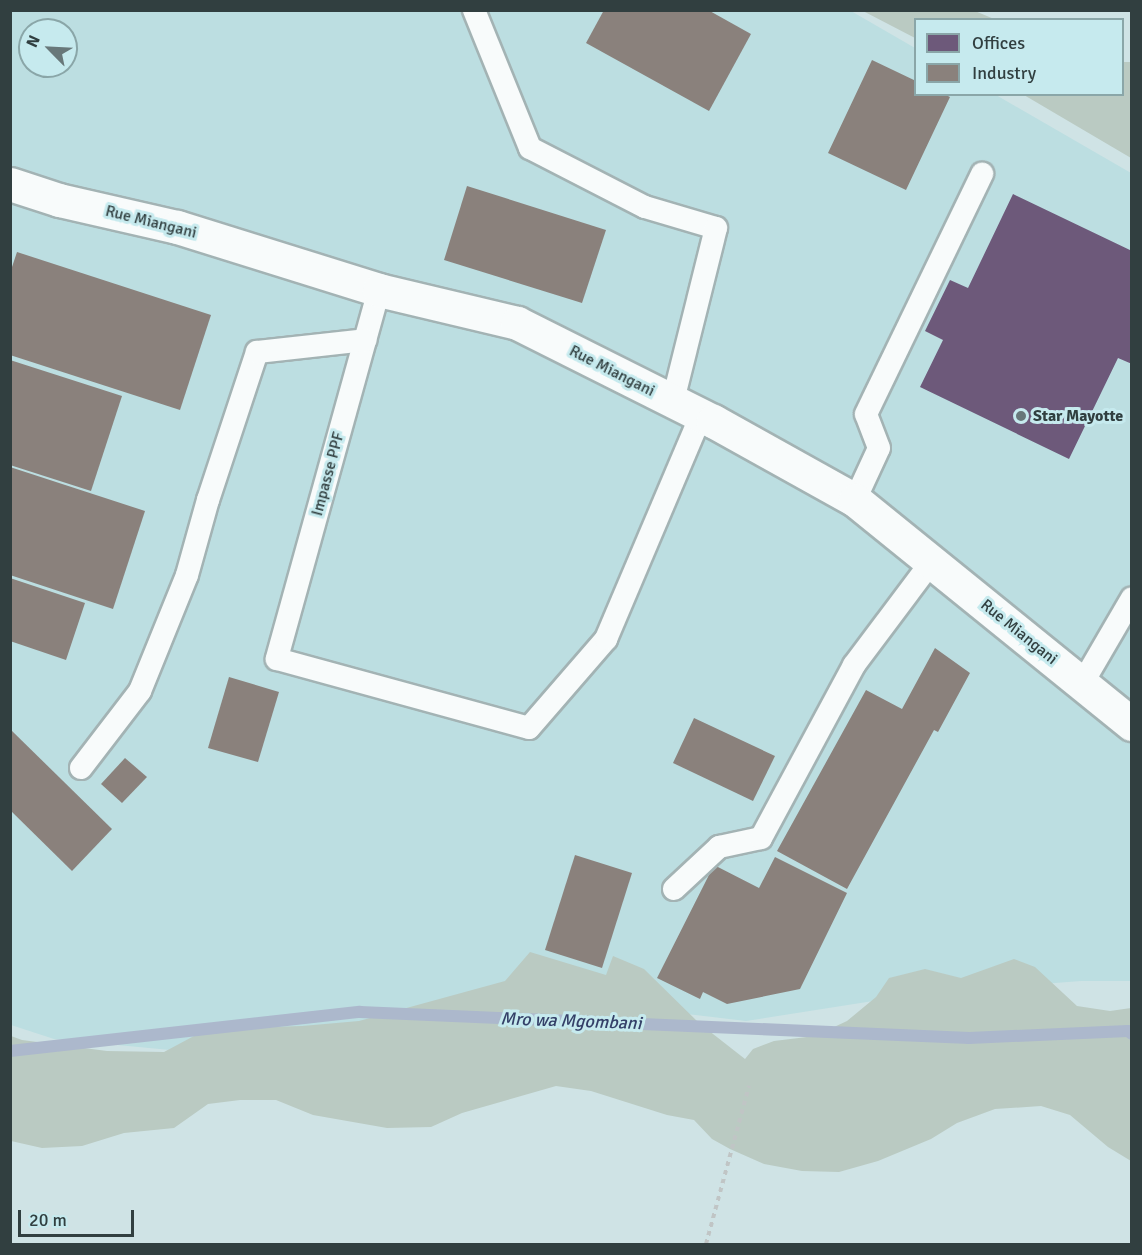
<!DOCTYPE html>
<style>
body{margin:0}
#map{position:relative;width:1142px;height:1255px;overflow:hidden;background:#cfe3e5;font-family:Signika,sans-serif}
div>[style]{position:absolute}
.built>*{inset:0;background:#bcdee1}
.green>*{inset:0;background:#bacac2}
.offices>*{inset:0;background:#6d597a}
.industry>*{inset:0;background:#8a817c}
.stream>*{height:12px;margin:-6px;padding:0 6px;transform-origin:6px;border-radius:6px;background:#acb8cc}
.path>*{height:4px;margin-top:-2px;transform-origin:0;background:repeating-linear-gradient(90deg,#c0c5c5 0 4.5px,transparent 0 9px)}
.roads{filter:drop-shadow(2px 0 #a3b3b4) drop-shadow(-2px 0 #a3b3b4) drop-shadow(0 2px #a3b3b4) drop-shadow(0 -2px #a3b3b4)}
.lane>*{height:22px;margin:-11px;padding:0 11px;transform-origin:11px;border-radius:11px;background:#f8fbfb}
.street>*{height:33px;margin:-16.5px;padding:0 16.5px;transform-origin:16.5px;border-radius:16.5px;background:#f8fbfb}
.dots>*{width:16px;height:16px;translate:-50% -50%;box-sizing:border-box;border:3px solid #c6eaee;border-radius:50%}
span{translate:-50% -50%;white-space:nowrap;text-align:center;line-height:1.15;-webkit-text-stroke:6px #c6eaee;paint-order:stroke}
.street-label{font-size:16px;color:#313f40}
.poi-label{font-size:16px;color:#313f40;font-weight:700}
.left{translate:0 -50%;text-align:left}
.water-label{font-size:18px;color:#344068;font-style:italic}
.frame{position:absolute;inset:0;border:12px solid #313f40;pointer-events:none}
.legend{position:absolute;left:914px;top:18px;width:210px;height:78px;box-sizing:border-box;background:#c6eaee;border:2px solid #8aa6a8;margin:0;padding:8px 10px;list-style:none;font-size:18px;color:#313f40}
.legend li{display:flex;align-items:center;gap:12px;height:30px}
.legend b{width:30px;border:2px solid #8aa6a8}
.north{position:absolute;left:18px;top:18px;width:60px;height:60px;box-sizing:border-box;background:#c6eaee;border:2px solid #8aa6a8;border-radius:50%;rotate:294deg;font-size:16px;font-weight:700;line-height:24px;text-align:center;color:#313f40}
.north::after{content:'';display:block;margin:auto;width:21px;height:27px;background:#68787a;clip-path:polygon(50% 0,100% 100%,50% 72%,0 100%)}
.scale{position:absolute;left:18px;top:1210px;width:116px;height:27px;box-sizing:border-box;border:3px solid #313f40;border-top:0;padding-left:8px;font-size:18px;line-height:21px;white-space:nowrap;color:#313f40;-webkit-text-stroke:4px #c6eaee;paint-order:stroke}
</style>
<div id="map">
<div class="built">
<i style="clip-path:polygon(evenodd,11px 11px,851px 11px,915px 48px,916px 94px,996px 95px,1131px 173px,1131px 981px,1081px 981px,924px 993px,746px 1021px,527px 995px,223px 1055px,54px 1039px,11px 1025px,11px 11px,30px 30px,66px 30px,66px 66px,30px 66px,30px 30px)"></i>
</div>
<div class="green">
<i style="clip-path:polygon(863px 11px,975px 11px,994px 19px,916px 20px,915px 38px)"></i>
<i style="clip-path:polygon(1123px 62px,1131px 62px,1131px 158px,1024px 95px,1122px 94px)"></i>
<i style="clip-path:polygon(530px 952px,606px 975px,613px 956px,644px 969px,699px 1023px,745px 1059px,753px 1049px,774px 1041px,815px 1036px,847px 1021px,876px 997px,889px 978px,925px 969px,961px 978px,1014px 959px,1035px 967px,1077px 1006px,1110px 1011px,1131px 1008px,1131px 1161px,1108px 1147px,1070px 1115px,1041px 1106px,995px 1109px,957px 1123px,931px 1139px,878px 1161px,839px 1172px,802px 1171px,764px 1164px,730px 1149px,712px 1139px,694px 1120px,667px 1115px,591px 1091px,556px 1086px,462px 1113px,431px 1127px,387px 1128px,313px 1115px,276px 1100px,240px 1100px,208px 1104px,174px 1128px,124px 1133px,82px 1146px,42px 1148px,11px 1141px,11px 1036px,22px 1040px,107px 1051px,164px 1052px,207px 1029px,302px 1026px,359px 1021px,505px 981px)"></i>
</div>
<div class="offices">
<i style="clip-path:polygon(1013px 194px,1132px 251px,1132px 364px,1118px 358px,1069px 459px,920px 387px,943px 340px,925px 331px,950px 280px,968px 288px)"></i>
</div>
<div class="industry">
<i style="clip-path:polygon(604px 10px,708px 10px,751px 34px,709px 111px,586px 43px)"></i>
<i style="clip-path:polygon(872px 60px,916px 81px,916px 94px,944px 94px,950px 97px,906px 190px,828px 153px)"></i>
<i style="clip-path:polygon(467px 186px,606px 230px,582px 303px,444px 260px)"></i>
<i style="clip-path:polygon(17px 252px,211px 315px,180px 410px,10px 355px,10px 273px)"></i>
<i style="clip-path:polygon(10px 360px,122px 396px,91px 491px,10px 465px)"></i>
<i style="clip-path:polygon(10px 467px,145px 511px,113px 609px,10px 575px)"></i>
<i style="clip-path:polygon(10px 578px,85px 603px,66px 660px,10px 641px)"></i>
<i style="clip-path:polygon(935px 648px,970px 673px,938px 732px,934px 730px,847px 889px,777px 851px,866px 690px,902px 709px)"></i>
<i style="clip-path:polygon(229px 677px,279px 692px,258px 762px,208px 748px)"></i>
<i style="clip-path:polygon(694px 718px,775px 756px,753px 801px,673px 763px)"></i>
<i style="clip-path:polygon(10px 729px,112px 829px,72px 871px,10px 810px)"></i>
<i style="clip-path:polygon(125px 758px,147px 777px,122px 803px,101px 784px)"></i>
<i style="clip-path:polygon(575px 855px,632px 873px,602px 968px,545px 950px)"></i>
<i style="clip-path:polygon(775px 857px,847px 893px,800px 989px,727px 1004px,703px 992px,700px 999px,657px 978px,714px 865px,759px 888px)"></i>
</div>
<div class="stream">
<i style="left:10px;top:1051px;width:352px;rotate:-6.4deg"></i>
<i style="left:360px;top:1012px;width:610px;rotate:2.44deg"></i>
<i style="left:969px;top:1038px;width:159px;rotate:-2.5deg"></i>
<i style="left:1128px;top:1031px;width:5px;rotate:37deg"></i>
</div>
<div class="path">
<i style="left:706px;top:1244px;width:164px;rotate:-74.8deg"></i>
</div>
<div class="roads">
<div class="lane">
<i style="left:474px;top:10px;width:149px;rotate:67.9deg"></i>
<i style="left:530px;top:148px;width:129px;rotate:27.2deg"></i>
<i style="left:645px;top:207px;width:74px;rotate:16.5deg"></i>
<i style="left:716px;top:228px;width:178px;rotate:104deg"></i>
<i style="left:379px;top:290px;width:383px;rotate:105.5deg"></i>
<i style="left:277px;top:659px;width:261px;rotate:15.3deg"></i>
<i style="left:529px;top:728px;width:118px;rotate:-49.1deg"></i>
<i style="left:606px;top:639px;width:243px;rotate:-67deg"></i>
<i style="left:855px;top:500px;width:57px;rotate:-65.2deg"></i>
<i style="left:879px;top:448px;width:36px;rotate:-111deg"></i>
<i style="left:866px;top:414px;width:267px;rotate:-64.2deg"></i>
<i style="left:1082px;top:684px;width:99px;rotate:-59.8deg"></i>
<i style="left:81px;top:768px;width:97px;rotate:-52.5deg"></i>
<i style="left:140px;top:691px;width:125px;rotate:-67.9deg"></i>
<i style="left:187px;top:575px;width:78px;rotate:-74.4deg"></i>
<i style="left:208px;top:500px;width:156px;rotate:-71.7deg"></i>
<i style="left:257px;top:352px;width:109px;rotate:-6.3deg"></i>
<i style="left:674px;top:889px;width:62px;rotate:-43deg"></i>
<i style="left:719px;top:847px;width:43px;rotate:-12.1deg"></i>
<i style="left:761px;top:838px;width:196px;rotate:-61.7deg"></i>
<i style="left:854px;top:665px;width:130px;rotate:-53.1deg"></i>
</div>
<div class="street">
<i style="left:10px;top:184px;width:52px;rotate:18.1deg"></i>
<i style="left:59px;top:200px;width:121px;rotate:12.9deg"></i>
<i style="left:177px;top:227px;width:212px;rotate:17.3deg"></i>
<i style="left:379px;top:290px;width:142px;rotate:13.4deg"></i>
<i style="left:517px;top:323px;width:219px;rotate:26.6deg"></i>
<i style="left:713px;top:421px;width:162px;rotate:29.1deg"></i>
<i style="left:855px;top:500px;width:356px;rotate:39deg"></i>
</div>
</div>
<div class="dots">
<i style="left:1021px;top:416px;background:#68787a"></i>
</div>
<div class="street-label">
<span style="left:151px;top:222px;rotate:14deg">Rue Miangani</span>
<span style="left:612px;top:371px;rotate:27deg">Rue Miangani</span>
<span style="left:328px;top:474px;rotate:-75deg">Impasse PPF</span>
<span style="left:1019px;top:632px;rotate:39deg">Rue Miangani</span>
</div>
<div class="poi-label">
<span class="left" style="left:1033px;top:416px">Star Mayotte</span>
</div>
<div class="water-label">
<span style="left:571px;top:1021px;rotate:2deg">Mro wa Mgombani</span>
</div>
<div class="frame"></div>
<ul class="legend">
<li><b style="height:16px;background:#6d597a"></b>Offices</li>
<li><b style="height:16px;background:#8a817c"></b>Industry</li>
</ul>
<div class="north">N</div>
<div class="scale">20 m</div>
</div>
